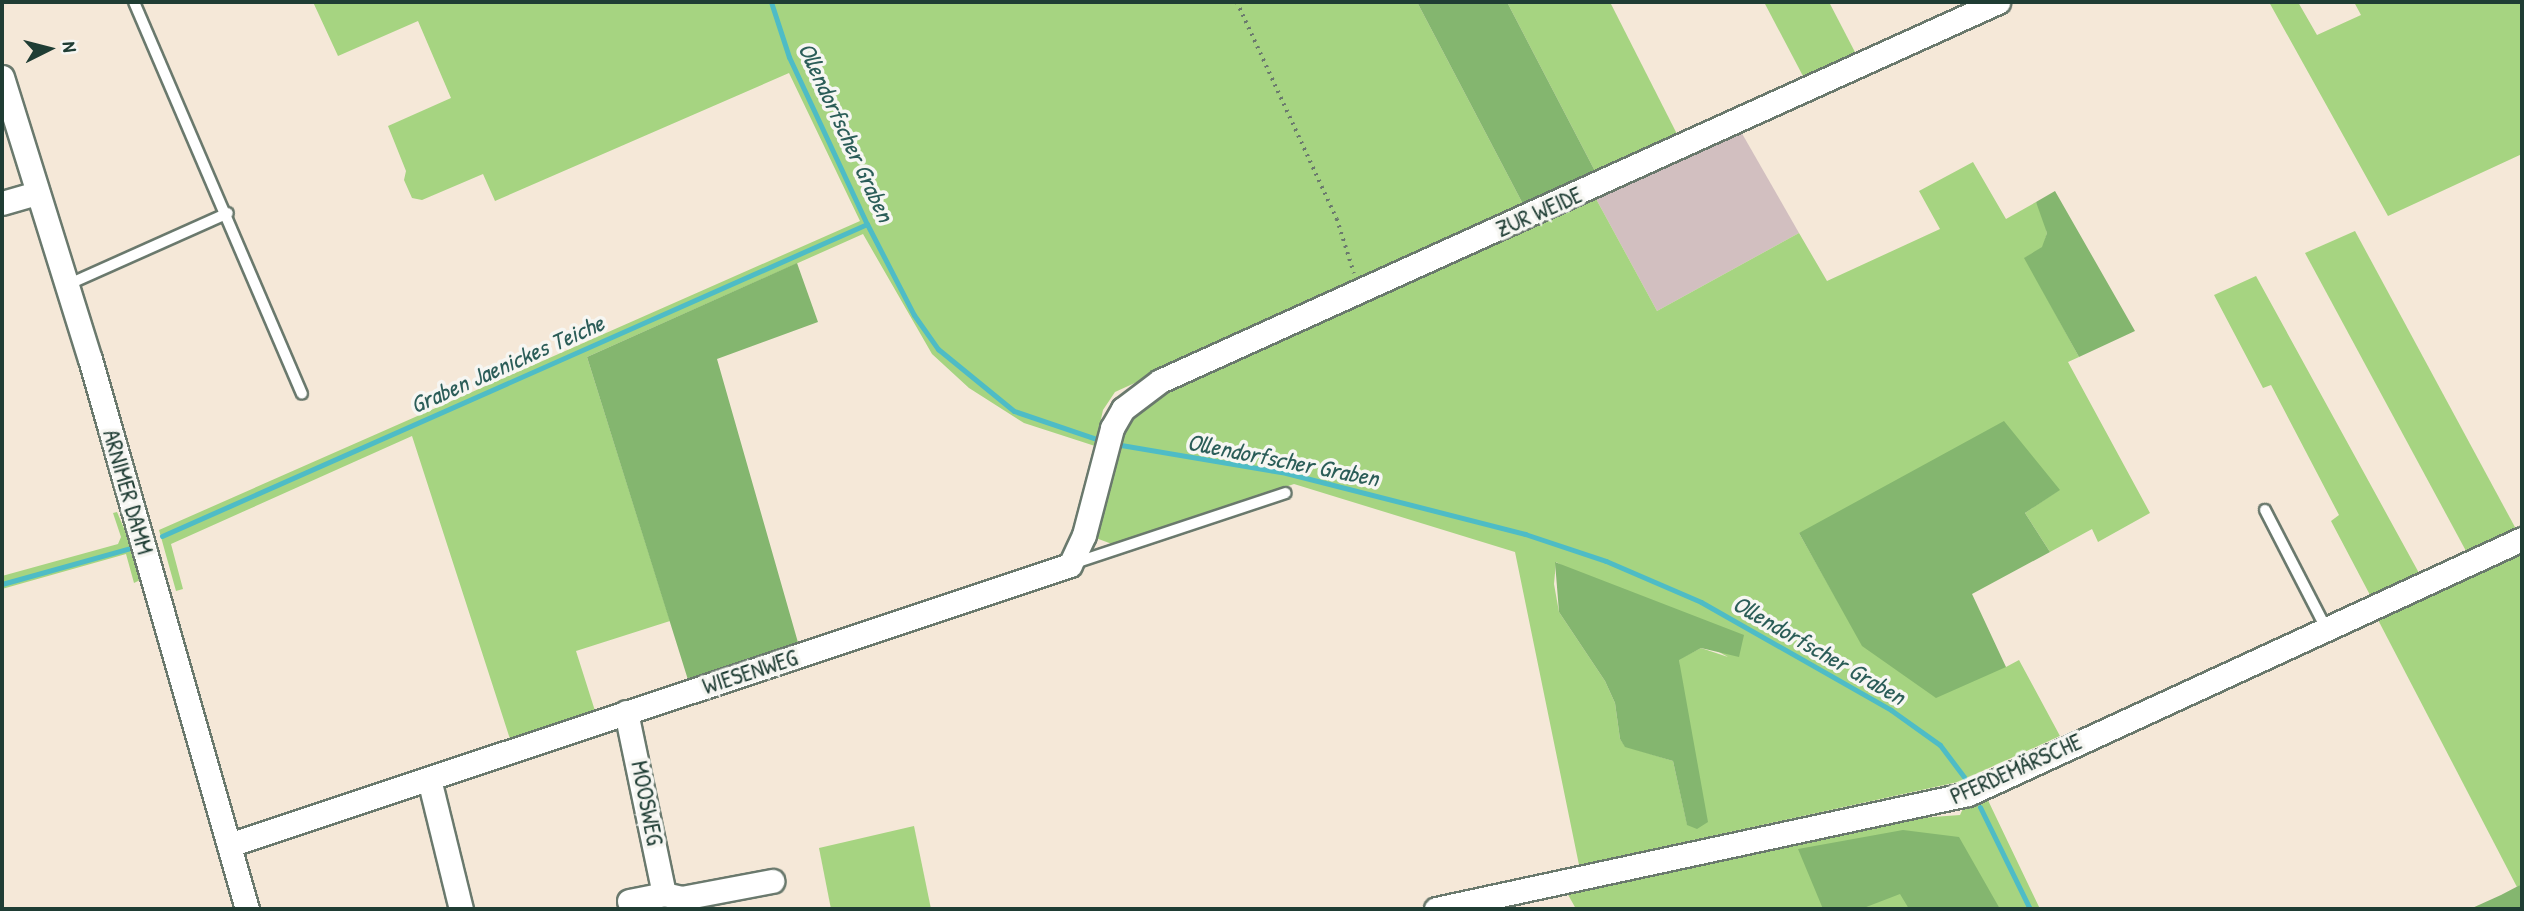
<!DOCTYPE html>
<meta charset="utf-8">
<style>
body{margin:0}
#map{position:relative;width:2524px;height:911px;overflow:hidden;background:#f5e8d8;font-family:"Patrick Hand",sans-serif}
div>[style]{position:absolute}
.industrial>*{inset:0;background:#d2bfc0}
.green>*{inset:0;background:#a6d481}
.forest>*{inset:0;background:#84b66f}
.stream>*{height:5px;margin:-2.5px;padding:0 2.5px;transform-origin:2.5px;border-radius:2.5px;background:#4ebcc6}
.path>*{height:3.5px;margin-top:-1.75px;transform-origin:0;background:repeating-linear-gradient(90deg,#6a796d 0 2px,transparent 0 7px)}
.roads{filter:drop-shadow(2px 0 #6a796d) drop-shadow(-2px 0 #6a796d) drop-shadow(0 2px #6a796d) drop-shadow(0 -2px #6a796d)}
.lane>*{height:10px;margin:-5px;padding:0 5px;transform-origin:5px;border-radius:5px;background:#fff}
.street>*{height:23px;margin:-11.5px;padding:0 11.5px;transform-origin:11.5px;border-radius:11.5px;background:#fff}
span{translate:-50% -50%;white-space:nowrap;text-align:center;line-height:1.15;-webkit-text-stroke:7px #f6f6f2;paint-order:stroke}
.street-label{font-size:23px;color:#1f3d34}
.water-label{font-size:24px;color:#2b5d58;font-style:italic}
.frame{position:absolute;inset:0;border:4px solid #1f3d34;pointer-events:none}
.north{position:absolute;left:14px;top:14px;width:70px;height:70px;-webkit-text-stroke:5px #f6f6f2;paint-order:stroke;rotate:84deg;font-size:19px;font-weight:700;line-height:28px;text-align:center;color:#1f3d34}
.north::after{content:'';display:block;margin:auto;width:24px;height:32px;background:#1f3d34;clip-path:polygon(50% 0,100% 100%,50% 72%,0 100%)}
</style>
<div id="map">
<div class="industrial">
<i style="clip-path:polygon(1740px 130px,1799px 233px,1657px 311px,1595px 197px)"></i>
</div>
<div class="green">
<i style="clip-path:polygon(313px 2px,1417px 2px,1524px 206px,1115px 392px,1103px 410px,1095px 446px,1024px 423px,969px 388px,932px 354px,863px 234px,587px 357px,670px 621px,576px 651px,596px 714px,511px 742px,412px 436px,171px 544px,183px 589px,176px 591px,159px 530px,860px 221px,789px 73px,495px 201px,483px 174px,422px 200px,412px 198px,404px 180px,406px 171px,388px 126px,451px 98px,418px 21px,338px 56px)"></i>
<i style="clip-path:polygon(1507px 2px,1610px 2px,1678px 136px,1596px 173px)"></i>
<i style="clip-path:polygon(1764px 2px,1829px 2px,1856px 54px,1804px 78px)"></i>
<i style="clip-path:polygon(2269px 2px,2298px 2px,2317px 35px,2361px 15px,2354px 2px,2522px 2px,2522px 154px,2388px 216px)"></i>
<i style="clip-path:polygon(evenodd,1973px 162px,2006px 219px,2036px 202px,2043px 214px,2047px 233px,2043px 247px,2025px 258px,2079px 357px,2068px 362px,2150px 513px,2098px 542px,2092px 529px,2050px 552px,2025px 513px,2059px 490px,1799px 533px,1863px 646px,2006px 667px,2019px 660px,2060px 736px,1958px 782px,1579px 865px,1515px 552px,1294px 484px,1112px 544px,1093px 537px,1128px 418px,1160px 396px,1595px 197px,1657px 311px,1799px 233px,1827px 281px,1940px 229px,1919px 191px,1973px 162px,1556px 562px,1728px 657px,1701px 648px,1679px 659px,1687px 824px,1673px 761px,1625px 746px,1620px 739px,1615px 703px,1605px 681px,1559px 612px,1554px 584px,1556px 562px)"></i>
<i style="clip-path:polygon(2355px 231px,2516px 529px,2466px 551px,2305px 253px)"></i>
<i style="clip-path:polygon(2256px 276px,2419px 573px,2370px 595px,2331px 521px,2339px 515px,2271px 385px,2263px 388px,2214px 295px)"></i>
<i style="clip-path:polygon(117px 512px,144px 575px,140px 580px,134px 583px,126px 554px,2px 589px,2px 576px,118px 544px,121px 537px,113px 513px)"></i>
<i style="clip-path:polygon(2522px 549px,2522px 884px,2517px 887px,2376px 616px)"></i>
<i style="clip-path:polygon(1985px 794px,2040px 909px,1576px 909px,1566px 891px,1892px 820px,1960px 815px,1965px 804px)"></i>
<i style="clip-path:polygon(914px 826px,931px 909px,831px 909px,819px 848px)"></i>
</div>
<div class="forest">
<i style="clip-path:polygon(1417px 2px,1507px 2px,1596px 173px,1524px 206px)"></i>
<i style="clip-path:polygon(2055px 191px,2135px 331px,2079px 357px,2024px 258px,2042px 247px,2047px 233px,2036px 202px)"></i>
<i style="clip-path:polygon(797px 263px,818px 322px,717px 359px,799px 646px,689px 683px,587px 357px)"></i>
<i style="clip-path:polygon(2004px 421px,2060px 490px,2025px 513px,2050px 552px,1972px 594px,2006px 667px,1936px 698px,1862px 646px,1799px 533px)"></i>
<i style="clip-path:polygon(1555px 562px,1744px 635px,1739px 657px,1701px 648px,1679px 660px,1708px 822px,1697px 829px,1687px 825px,1673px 761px,1625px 747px,1620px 739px,1615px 703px,1605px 681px,1559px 612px)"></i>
<i style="clip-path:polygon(1903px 830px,1959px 837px,2000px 909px,1909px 909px,1900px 894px,1861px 909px,1823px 909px,1798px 849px)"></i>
<i style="clip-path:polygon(2522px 884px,2522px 909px,2470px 909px,2501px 895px)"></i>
</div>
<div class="stream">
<i style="left:771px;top:2px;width:58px;rotate:71.9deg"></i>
<i style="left:789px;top:57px;width:184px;rotate:65deg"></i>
<i style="left:867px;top:224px;width:102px;rotate:62.7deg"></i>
<i style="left:914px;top:315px;width:42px;rotate:54.8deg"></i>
<i style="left:938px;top:349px;width:98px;rotate:39.2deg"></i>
<i style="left:1014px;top:411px;width:93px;rotate:18.8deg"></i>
<i style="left:1115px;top:444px;width:173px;rotate:9.6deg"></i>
<i style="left:1286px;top:473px;width:247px;rotate:14.3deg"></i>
<i style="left:1525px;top:534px;width:85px;rotate:18.4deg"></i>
<i style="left:1606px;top:561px;width:103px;rotate:23.3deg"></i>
<i style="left:1701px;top:602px;width:219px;rotate:29.6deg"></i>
<i style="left:1891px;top:710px;width:60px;rotate:35.5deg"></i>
<i style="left:1940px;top:745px;width:40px;rotate:53deg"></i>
<i style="left:162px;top:536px;width:771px;rotate:-23.87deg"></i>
<i style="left:2px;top:584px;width:134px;rotate:-15.6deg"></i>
<i style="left:1980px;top:807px;width:114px;rotate:63.9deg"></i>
</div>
<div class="path">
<i style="left:1237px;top:2px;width:239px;rotate:65.3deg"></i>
<i style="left:1337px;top:219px;width:57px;rotate:72.5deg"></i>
</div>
<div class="roads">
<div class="lane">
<i style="left:134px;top:2px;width:426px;rotate:66.8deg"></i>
<i style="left:67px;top:285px;width:176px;rotate:-24.1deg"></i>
<i style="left:2265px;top:510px;width:133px;rotate:62.7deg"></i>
<i style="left:1072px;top:564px;width:225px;rotate:-18.4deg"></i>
</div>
<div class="street">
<i style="left:2px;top:77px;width:295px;rotate:72.7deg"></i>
<i style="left:90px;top:359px;width:572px;rotate:74.07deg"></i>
<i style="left:2px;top:203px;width:37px;rotate:-16deg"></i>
<i style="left:626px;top:712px;width:186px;rotate:78.2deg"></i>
<i style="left:429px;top:779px;width:134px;rotate:76.2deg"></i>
<i style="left:229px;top:845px;width:886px;rotate:-18.41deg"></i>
<i style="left:1070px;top:565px;width:33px;rotate:-65deg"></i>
<i style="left:1084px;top:535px;width:111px;rotate:-75.3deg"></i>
<i style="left:1112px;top:428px;width:22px;rotate:-60deg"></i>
<i style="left:1123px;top:409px;width:46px;rotate:-37.1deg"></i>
<i style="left:1160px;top:381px;width:920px;rotate:-24.34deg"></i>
<i style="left:629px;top:901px;width:36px;rotate:-11deg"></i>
<i style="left:664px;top:894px;width:18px;rotate:13deg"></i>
<i style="left:682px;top:898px;width:92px;rotate:-10.7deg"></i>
<i style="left:1436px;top:909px;width:544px;rotate:-12.2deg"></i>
<i style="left:1968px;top:794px;width:610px;rotate:-24.72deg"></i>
</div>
</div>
<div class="street-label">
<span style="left:1539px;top:212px;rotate:-24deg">ZUR WEIDE</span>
<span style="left:128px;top:492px;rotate:74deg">ARNIMER DAMM</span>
<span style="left:750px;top:672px;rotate:-18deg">WIESENWEG</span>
<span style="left:2016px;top:769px;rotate:-24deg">PFERDEMÄRSCHE</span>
<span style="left:647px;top:803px;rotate:79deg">MOOSWEG</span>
</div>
<div class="water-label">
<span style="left:846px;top:132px;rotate:65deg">Ollendorfscher Graben</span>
<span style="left:507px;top:364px;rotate:-24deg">Graben Jaenickes Teiche</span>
<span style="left:1283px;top:460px;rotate:11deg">Ollendorfscher Graben</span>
<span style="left:1819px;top:650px;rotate:30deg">Ollendorfscher Graben</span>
</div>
<div class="frame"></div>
<div class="north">N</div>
</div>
